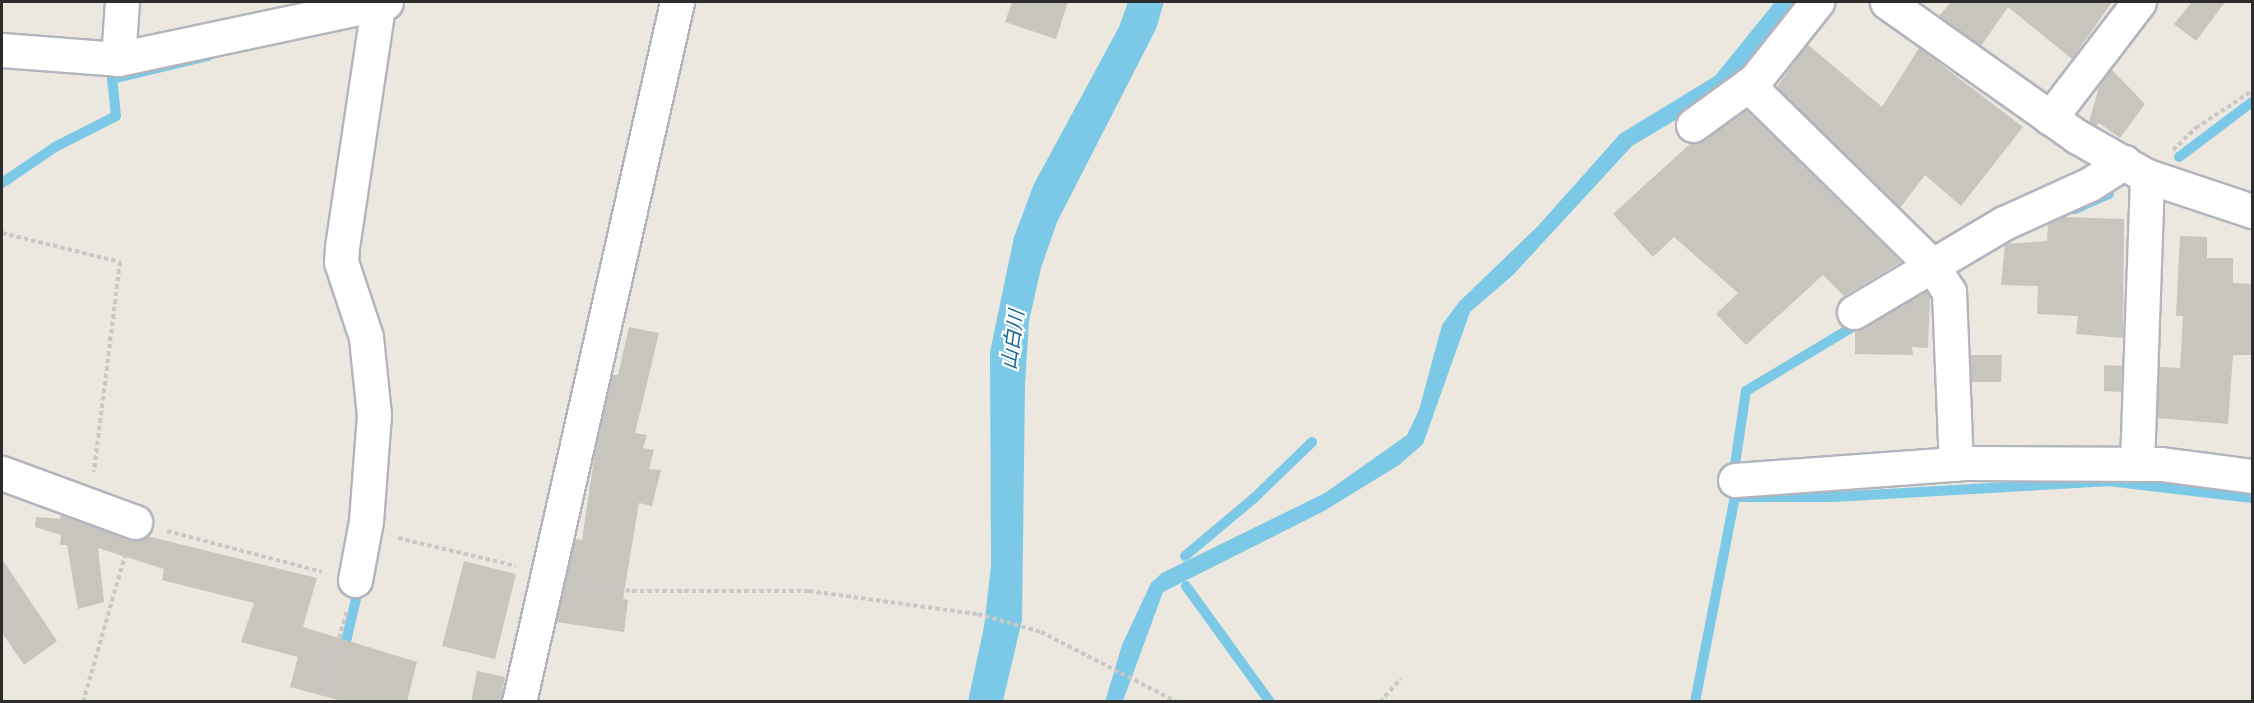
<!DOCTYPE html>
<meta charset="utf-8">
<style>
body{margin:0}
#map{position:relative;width:2254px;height:703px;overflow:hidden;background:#ece7df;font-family:Signika,"Noto Sans JP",sans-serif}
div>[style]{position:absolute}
.water>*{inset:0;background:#7bc9e6}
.stream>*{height:10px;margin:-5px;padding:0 5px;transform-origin:5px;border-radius:5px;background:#7bc9e6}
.building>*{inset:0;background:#c8c5be}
.path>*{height:4px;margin-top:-2px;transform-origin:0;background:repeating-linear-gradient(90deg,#c8c8c8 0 4.5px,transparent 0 7.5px)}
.roads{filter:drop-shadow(2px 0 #b3b5be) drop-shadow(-2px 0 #b3b5be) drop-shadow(0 2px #b3b5be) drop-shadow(0 -2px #b3b5be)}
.street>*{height:33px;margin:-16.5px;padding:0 16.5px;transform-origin:16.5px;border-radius:16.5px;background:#fff}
span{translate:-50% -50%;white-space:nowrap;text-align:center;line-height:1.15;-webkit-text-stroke:4.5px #fff;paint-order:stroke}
.water-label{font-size:20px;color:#186894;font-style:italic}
.frame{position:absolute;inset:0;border:3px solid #2c2c2c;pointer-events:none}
</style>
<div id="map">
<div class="water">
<i style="clip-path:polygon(1128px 2px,1164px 2px,1156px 29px,1057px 222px,1041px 268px,1029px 321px,1025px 384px,1022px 620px,1003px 701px,968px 701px,984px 627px,991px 566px,990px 352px,1014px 237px,1034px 184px,1119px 27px)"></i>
<i style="clip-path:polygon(1775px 2px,1796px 2px,1727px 89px,1632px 146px,1513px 275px,1470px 312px,1423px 444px,1399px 465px,1324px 511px,1163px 592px,1123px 701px,1105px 702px,1122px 645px,1151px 583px,1162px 573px,1325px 493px,1407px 435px,1419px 410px,1442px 325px,1459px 302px,1538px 226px,1620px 134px,1715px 76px)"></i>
</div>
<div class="stream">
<i style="left:2179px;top:157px;width:91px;rotate:-37deg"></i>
<i style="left:2px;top:183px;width:64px;rotate:-34.2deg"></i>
<i style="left:55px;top:147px;width:68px;rotate:-26.9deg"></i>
<i style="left:116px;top:116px;width:37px;rotate:-96deg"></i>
<i style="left:112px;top:79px;width:99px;rotate:-13.5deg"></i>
<i style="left:2075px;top:209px;width:37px;rotate:-24deg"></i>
<i style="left:1735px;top:497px;width:98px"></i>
<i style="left:1833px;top:497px;width:275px;rotate:-3.3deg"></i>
<i style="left:2108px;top:481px;width:145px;rotate:6.7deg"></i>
<i style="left:1185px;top:556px;width:89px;rotate:-40deg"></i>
<i style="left:1253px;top:499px;width:82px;rotate:-44deg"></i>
<i style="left:1186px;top:586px;width:143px;rotate:54.1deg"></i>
<i style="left:343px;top:654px;width:61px;rotate:-76.7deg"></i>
<i style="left:1695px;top:702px;width:209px;rotate:-79deg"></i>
<i style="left:1735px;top:497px;width:33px;rotate:-90deg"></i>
<i style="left:1735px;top:464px;width:74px;rotate:-81.4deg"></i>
<i style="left:1746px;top:391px;width:138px;rotate:-31deg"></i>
</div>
<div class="building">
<i style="clip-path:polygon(1012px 2px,1068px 2px,1056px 39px,1005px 22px)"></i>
<i style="clip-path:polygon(1951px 2px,2112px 2px,2072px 59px,2008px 7px,1981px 46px,1939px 16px)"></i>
<i style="clip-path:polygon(2192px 2px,2225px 2px,2196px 41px,2174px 24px)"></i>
<i style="clip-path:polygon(1807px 44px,1882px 107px,1919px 48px,2023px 127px,1961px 206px,1925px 175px,1900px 208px,1777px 87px)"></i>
<i style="clip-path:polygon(2111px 69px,2145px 104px,2120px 138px,2099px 123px,2097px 126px,2089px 122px,2100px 83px)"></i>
<i style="clip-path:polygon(1746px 110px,1901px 262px,1844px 296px,1823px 275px,1746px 345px,1716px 314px,1738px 293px,1674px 237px,1653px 257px,1613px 214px,1691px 143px,1704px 140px)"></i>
<i style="clip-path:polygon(2063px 217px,2124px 219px,2123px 338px,2076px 334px,2078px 316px,2037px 314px,2038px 286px,2001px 285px,2005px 244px,2047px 241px,2048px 224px)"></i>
<i style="clip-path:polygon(2180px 236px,2207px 237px,2207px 258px,2233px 258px,2233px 283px,2253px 284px,2253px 355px,2233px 355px,2228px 424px,2157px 418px,2159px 367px,2180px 368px,2183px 316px,2176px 316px)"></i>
<i style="clip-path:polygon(1926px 291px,1930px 297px,1928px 348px,1912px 347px,1913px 355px,1855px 354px,1855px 331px)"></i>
<i style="clip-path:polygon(629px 327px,659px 333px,635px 433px,647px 435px,643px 448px,654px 450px,649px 469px,661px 470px,652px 506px,639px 503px,623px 599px,628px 600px,624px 632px,556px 622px,575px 539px,582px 540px,595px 452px,612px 375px,618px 375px)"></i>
<i style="clip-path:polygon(1970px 355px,2002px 355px,2001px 382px,1971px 382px)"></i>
<i style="clip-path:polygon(2104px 365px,2122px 366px,2121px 392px,2104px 391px)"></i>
<i style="clip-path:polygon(61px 515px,129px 540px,147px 536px,317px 578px,303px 627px,417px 662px,407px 702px,346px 702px,290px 687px,298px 657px,241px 642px,254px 603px,162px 580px,164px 569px,98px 548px,104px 602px,78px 609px,67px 545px,60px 545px,61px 535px,35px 527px,36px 517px,60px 519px)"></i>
<i style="clip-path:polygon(2px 559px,57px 641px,24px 665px,2px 633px)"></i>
<i style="clip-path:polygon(464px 561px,516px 574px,495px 659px,442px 646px)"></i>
<i style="clip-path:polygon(477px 671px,505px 677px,501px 702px,471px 702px)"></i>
</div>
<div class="path">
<i style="left:2173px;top:150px;width:32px;rotate:-44deg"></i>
<i style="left:2196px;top:128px;width:67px;rotate:-33.5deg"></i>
<i style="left:2px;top:233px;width:122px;rotate:13.8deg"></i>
<i style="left:120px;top:262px;width:211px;rotate:97.1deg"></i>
<i style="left:167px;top:531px;width:160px;rotate:14.8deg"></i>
<i style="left:398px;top:538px;width:121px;rotate:13.3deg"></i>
<i style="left:581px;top:584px;width:51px;rotate:7.8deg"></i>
<i style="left:632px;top:591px;width:177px"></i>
<i style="left:809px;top:591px;width:171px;rotate:7.8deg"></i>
<i style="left:978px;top:614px;width:66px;rotate:15.9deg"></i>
<i style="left:1041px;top:632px;width:153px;rotate:27.2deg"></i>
<i style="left:323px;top:696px;width:89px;rotate:-74.4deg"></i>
<i style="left:83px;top:702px;width:156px;rotate:-74deg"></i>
<i style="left:1380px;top:702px;width:31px;rotate:-48deg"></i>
</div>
<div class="roads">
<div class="street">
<i style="left:1887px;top:2px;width:232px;rotate:35.3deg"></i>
<i style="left:2076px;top:136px;width:81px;rotate:29.4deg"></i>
<i style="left:2147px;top:176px;width:111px;rotate:18.4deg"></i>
<i style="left:2px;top:50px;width:116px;rotate:4.4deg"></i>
<i style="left:118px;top:59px;width:274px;rotate:-12deg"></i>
<i style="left:118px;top:59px;width:57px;rotate:-86deg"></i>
<i style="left:1748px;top:85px;width:256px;rotate:44.4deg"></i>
<i style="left:1931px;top:264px;width:33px;rotate:57deg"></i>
<i style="left:1949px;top:292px;width:172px;rotate:87.7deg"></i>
<i style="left:2050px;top:118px;width:146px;rotate:-52.5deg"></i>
<i style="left:1693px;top:125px;width:77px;rotate:-36deg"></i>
<i style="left:1755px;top:80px;width:100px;rotate:-51.5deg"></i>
<i style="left:1854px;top:312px;width:174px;rotate:-30.7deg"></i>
<i style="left:2004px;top:223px;width:94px;rotate:-24.4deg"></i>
<i style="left:2090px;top:184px;width:41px;rotate:-32.2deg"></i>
<i style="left:2137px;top:464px;width:288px;rotate:-88deg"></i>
<i style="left:2px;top:473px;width:142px;rotate:20.2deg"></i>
<i style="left:1735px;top:480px;width:234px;rotate:-4.2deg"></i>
<i style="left:1968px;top:463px;width:193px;rotate:0.3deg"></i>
<i style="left:2161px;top:464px;width:92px;rotate:7.5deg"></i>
<i style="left:355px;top:580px;width:60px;rotate:-79.4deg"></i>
<i style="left:366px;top:521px;width:106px;rotate:-85.7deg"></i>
<i style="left:374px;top:415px;width:78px;rotate:-95.9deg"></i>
<i style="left:366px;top:337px;width:79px;rotate:-108.4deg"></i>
<i style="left:341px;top:262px;width:15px;rotate:-86deg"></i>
<i style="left:342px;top:247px;width:244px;rotate:-81.5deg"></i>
<i style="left:519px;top:702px;width:718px;rotate:-77.28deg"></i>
</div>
</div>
<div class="water-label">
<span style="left:1013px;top:340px;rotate:-82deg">山白川</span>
</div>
<div class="frame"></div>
</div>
